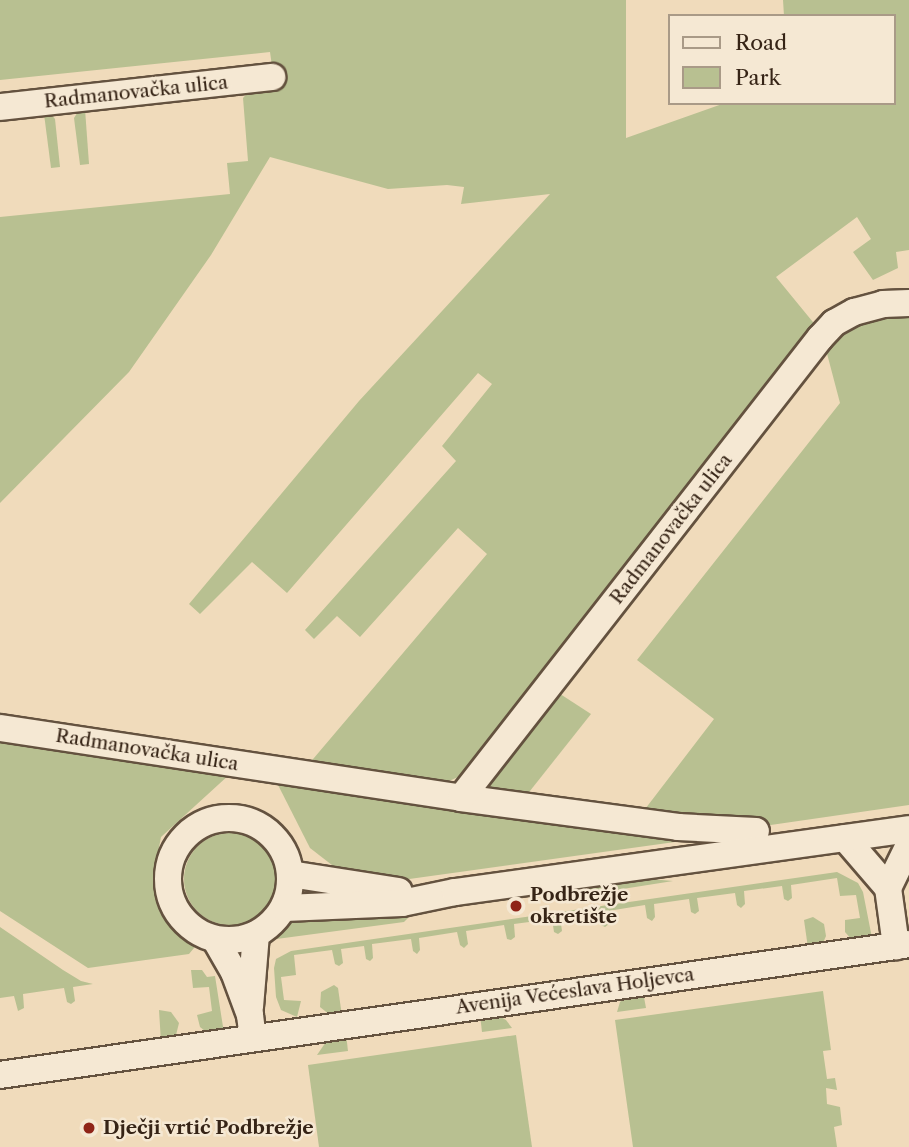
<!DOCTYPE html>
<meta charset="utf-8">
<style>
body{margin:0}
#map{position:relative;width:909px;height:1147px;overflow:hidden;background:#f0dbbb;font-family:"Libre Caslon Text",serif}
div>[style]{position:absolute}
.green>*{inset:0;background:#b8c091}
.round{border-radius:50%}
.roads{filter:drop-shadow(2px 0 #64523f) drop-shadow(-2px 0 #64523f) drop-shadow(0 2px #64523f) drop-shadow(0 -2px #64523f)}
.minor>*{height:26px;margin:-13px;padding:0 13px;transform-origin:13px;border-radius:13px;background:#f5e8d3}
.minor>.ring{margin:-13px;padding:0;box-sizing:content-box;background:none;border:26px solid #f5e8d3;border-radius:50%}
.dots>*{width:19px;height:19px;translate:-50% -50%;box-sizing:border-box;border:4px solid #f5e8d3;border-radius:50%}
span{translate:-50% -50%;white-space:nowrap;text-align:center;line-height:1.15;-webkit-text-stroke:5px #f5e8d3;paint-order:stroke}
.street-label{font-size:19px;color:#362416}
.poi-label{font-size:19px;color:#362416;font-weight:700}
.left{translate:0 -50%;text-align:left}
.legend{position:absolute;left:668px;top:14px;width:228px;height:91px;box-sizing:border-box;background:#f5e8d3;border:2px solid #a99a87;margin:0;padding:9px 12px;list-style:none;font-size:21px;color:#362416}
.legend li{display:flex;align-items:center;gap:14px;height:35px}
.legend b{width:35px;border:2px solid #a99a87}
</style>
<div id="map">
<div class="green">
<i style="clip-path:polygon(0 0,626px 0,626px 138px,725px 103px,893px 103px,893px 16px,784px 16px,783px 0,909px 0,909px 250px,896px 252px,898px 268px,873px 280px,853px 252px,871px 239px,857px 217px,776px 277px,817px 327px,465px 774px,449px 781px,431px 782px,308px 765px,487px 554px,458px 528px,360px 637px,337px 616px,314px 639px,305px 630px,456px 461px,442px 446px,492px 384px,478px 373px,287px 593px,252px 562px,200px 614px,189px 604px,359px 401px,550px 194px,461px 204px,464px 187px,447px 185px,388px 189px,270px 157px,211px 255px,129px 372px,0 503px,0 217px,230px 194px,227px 163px,248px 161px,243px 98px,272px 66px,270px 52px,0 80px)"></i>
<i style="clip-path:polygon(85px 109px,89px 164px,80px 165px,74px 118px,79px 110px)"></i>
<i style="clip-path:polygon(50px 113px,55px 119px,60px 167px,51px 168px,44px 114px)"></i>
<i style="clip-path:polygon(909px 310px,909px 805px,756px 827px,639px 817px,714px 719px,637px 660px,840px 403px,825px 346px,847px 323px)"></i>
<i style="clip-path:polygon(554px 690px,591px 714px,526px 796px,497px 792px,490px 788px,488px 780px)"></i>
<i style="clip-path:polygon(0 734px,230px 774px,161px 837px,156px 863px,157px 889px,167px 913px,183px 932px,199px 942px,189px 954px,88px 968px,0 911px)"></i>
<i style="clip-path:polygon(276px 781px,682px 841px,359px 886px,310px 848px)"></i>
<i class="round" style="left:184px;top:833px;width:92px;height:92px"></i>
<i style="clip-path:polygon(837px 872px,858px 883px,863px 892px,872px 938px,852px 940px,845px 932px,845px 920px,860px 918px,856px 895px,840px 896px,837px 878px,791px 885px,792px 898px,788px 901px,784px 899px,782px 886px,744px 891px,745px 904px,741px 908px,737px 905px,735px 893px,697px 898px,699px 911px,695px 914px,691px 912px,689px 899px,654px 904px,655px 917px,652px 921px,647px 918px,645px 905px,608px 911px,609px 924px,605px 927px,601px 925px,598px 912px,560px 917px,562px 931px,558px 934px,554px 932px,552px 919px,514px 924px,515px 937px,511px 940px,507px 939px,504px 925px,466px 931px,468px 944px,464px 948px,460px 945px,457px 932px,419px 938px,420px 950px,417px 954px,413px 951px,411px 939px,372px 944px,373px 958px,370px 961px,366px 959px,364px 946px,341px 949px,343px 963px,339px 966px,335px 964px,332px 950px,294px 955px,296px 975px,281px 977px,284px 1000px,301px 1001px,297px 1017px,281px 1010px,276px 997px,274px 968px,276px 959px,291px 951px)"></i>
<i style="clip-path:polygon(650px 879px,673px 881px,553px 900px,555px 896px,583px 886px)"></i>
<i style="clip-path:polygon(354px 913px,408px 918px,404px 922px,269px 940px,288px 921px)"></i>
<i style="clip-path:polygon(813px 917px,824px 924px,826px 936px,822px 945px,808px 948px,804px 920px)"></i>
<i style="clip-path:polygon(0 927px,63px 970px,81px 981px,93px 984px,73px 987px,75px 1001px,71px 1004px,67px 1002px,64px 988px,23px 994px,24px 1008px,18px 1011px,14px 996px,0 998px)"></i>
<i style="clip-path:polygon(191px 970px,202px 970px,207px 977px,215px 976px,224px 1033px,210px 1035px,200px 1027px,197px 1015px,212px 1011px,209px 987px,193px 988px)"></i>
<i style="clip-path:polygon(334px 985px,338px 988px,342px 1016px,330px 1015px,320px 1007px,321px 992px)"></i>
<i style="clip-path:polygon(823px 991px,831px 1050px,823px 1051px,827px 1079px,835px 1078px,837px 1090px,826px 1088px,827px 1104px,840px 1107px,842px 1125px,834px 1127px,837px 1147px,633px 1147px,615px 1020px)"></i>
<i style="clip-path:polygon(643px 992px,646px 1008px,617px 1012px,620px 1002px,626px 997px)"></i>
<i style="clip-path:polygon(159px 1010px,171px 1012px,179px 1023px,176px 1035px,161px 1042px)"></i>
<i style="clip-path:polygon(480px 1015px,497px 1015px,506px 1020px,512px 1028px,482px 1032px)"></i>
<i style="clip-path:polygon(346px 1034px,348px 1051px,317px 1055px,328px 1039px)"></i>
<i style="clip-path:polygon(516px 1035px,532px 1147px,319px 1147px,308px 1065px)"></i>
</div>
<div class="roads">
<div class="minor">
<i style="left:0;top:107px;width:274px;rotate:-6.3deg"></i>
<i style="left:0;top:728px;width:466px;rotate:8.6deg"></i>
<i style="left:461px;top:798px;width:219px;rotate:7.6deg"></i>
<i style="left:678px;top:827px;width:78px;rotate:2.9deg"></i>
<i style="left:461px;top:798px;width:584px;rotate:-52.03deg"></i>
<i style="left:820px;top:338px;width:21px;rotate:-47deg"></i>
<i style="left:834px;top:323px;width:23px;rotate:-29deg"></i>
<i style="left:854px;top:312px;width:30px;rotate:-15deg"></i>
<i style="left:883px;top:304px;width:26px;rotate:-2deg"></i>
<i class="ring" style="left:168px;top:818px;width:96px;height:96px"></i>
<i style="left:845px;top:838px;width:66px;rotate:49.3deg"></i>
<i style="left:888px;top:888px;width:59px;rotate:82.1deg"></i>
<i style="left:290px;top:874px;width:110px;rotate:8.9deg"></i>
<i style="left:888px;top:888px;width:48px;rotate:-64deg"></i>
<i style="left:285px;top:908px;width:117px;rotate:-2.4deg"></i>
<i style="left:402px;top:903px;width:54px;rotate:-11.7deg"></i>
<i style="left:455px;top:892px;width:458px;rotate:-7.9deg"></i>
<i style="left:215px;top:939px;width:38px;rotate:60deg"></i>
<i style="left:234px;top:972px;width:46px;rotate:69.6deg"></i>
<i style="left:250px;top:1015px;width:23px;rotate:83deg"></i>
<i style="left:250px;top:1007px;width:73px;rotate:-85.3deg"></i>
<i style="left:0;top:1075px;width:918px;rotate:-8.2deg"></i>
</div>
</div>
<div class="dots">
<i style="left:516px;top:906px;background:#8f2418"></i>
<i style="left:89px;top:1128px;background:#8f2418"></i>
</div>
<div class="street-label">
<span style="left:136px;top:92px;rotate:-6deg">Radmanovačka ulica</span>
<span style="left:671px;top:529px;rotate:-52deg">Radmanovačka ulica</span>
<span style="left:147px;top:750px;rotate:9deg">Radmanovačka ulica</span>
<span style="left:575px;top:991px;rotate:-8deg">Avenija Većeslava Holjevca</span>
</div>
<div class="poi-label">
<span class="left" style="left:530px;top:906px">Podbrežje<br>okretište</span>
<span class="left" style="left:103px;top:1128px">Dječji vrtić Podbrežje</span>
</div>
<ul class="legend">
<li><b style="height:9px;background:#f5e8d3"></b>Road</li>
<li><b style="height:19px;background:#b8c091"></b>Park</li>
</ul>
</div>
